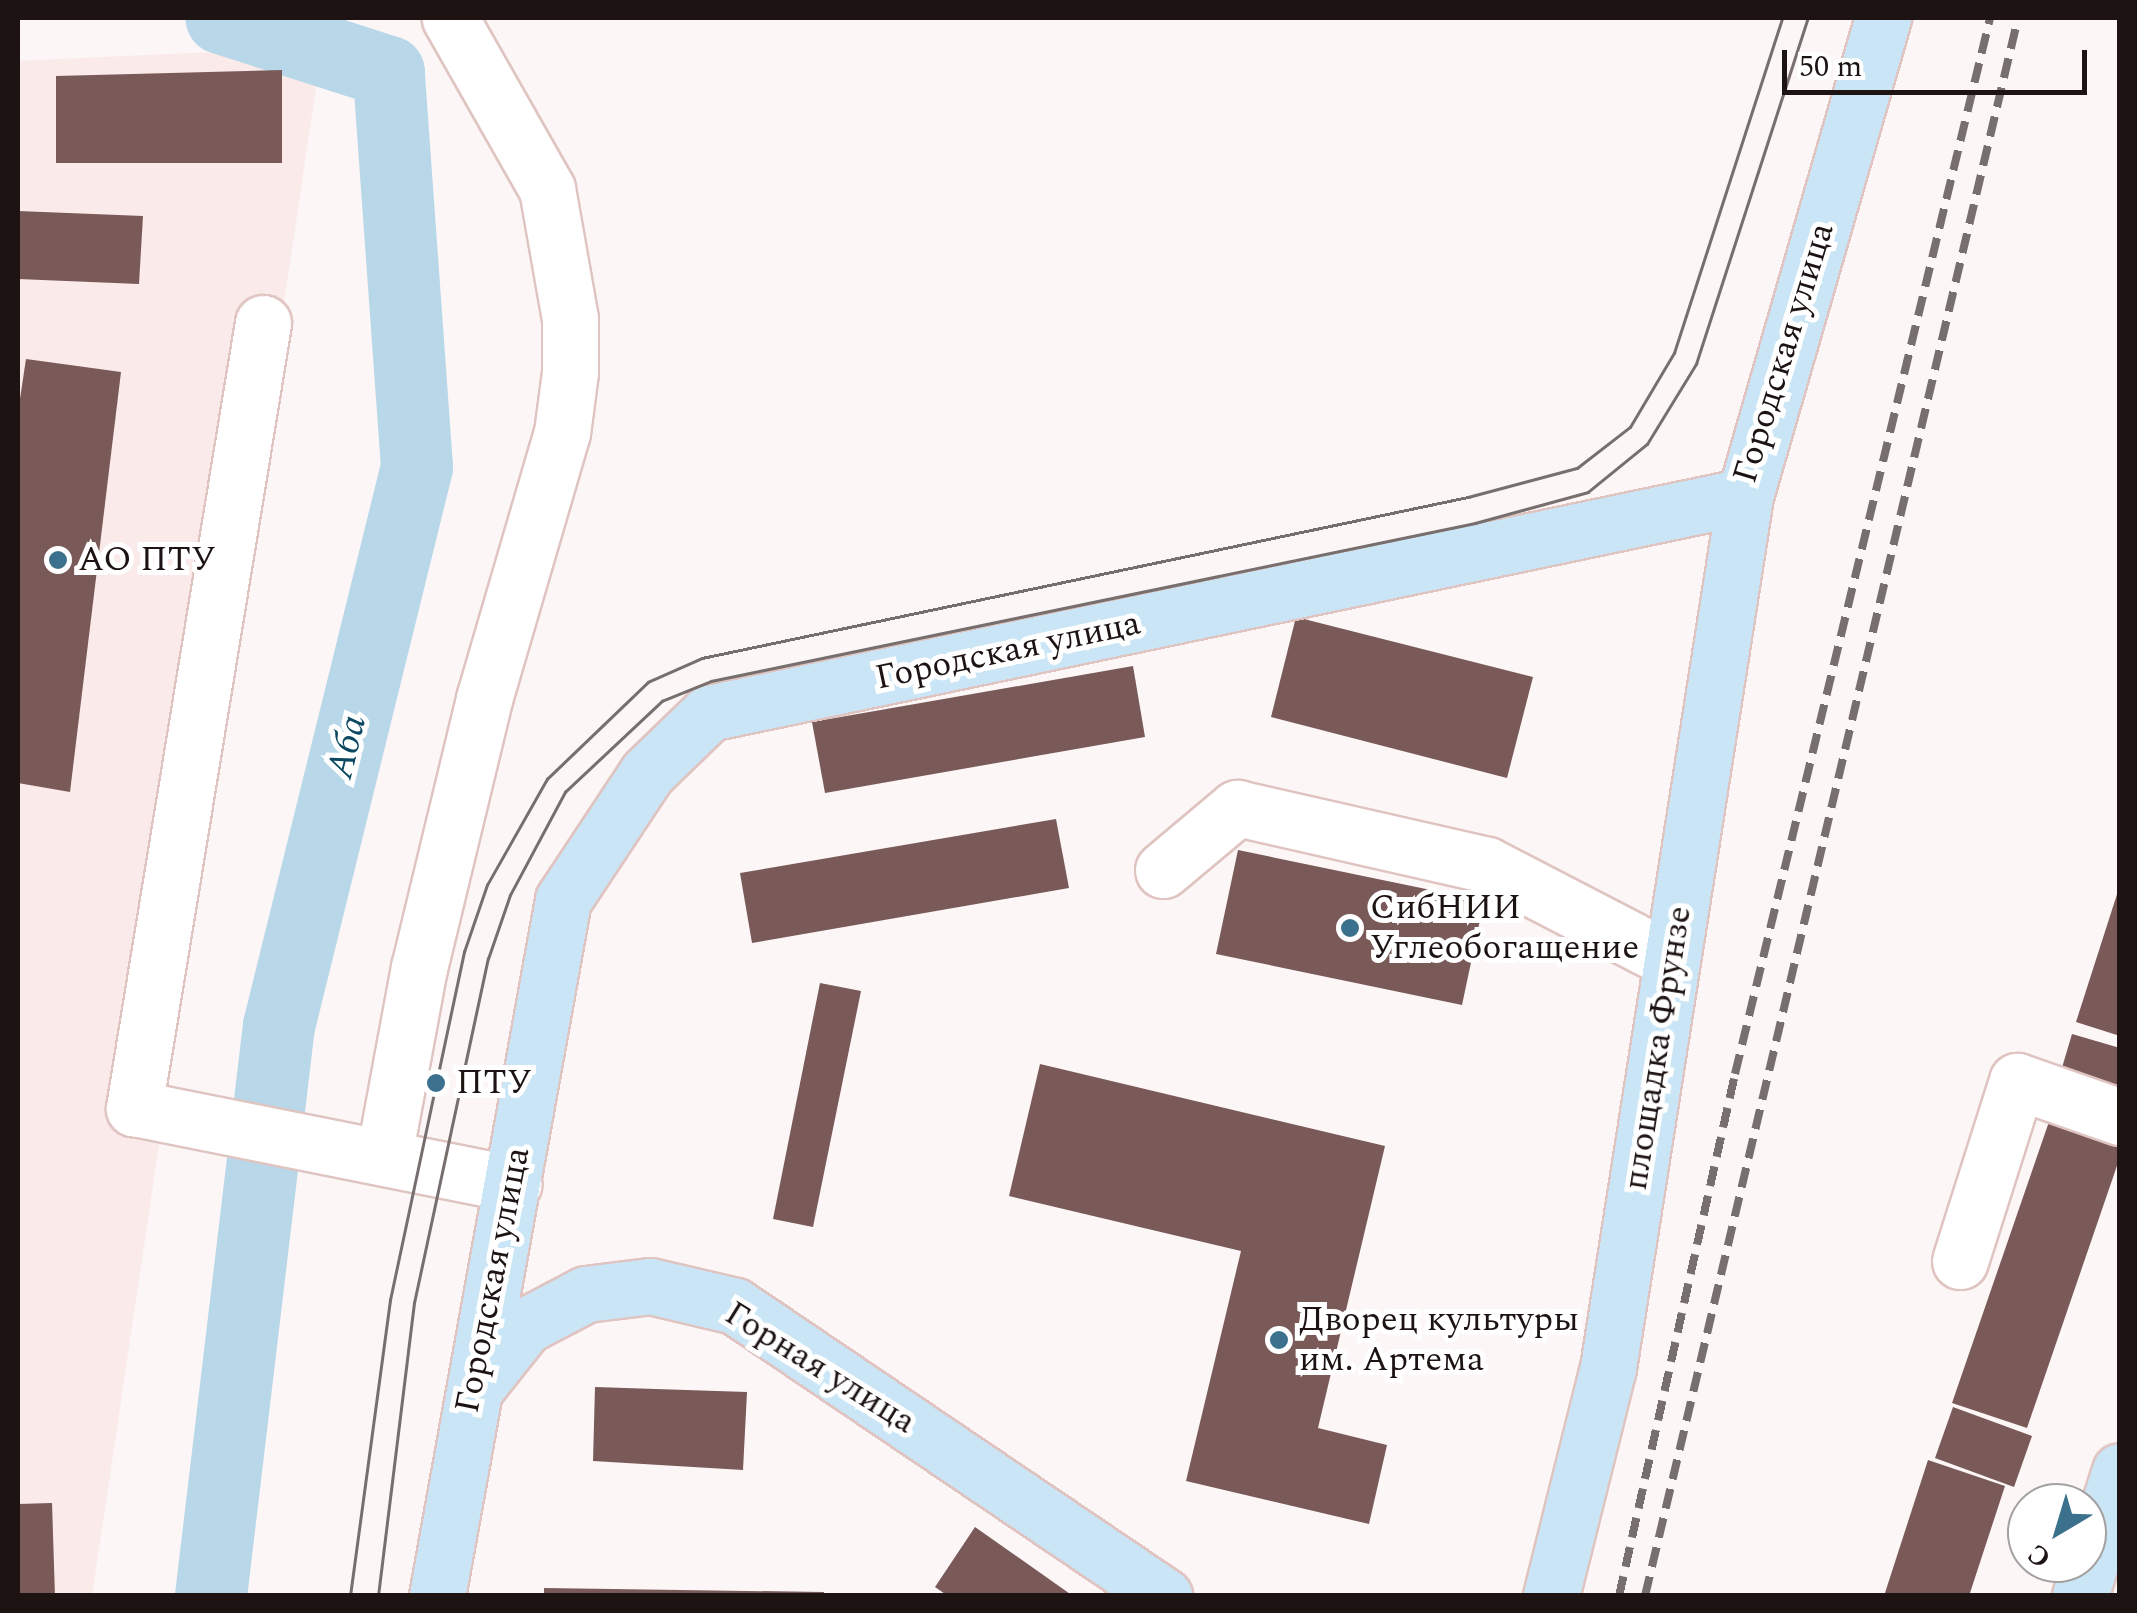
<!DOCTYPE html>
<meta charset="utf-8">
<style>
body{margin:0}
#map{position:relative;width:2137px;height:1613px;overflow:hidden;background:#fcf6f6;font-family:Spectral,serif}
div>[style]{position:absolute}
.built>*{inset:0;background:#faeae9}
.river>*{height:72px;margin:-36px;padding:0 36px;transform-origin:36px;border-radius:36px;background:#b8d7e8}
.building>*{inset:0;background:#795a58}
.roads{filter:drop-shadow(2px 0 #dfc4c1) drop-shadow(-2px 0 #dfc4c1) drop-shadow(0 2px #dfc4c1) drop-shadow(0 -2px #dfc4c1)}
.minor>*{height:55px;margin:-27.5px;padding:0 27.5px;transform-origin:27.5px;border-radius:27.5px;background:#fff}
.major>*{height:55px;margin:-27.5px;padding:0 27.5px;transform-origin:27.5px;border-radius:27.5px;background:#cae6f6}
.tram>*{height:2.5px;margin:-1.25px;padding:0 1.25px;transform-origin:1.25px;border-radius:1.25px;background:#776f6e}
.rail>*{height:8px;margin-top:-4px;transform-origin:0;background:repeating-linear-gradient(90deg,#776f6e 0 20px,transparent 0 30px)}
.dots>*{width:28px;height:28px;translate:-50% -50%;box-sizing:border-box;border:5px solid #fff;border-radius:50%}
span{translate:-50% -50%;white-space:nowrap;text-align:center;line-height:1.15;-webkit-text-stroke:10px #fff;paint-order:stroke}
.street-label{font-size:35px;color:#1c1312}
.poi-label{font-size:35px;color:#1c1312}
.left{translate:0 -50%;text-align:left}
.water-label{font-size:38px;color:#0b4760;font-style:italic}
.frame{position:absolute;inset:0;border:20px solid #1c1312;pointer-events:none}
.north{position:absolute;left:2007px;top:1483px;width:100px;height:100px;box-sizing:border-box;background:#fff;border:2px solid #a4a1a0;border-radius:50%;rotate:218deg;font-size:28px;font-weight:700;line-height:40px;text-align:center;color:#1c1312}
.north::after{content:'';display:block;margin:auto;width:35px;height:45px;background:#3b718c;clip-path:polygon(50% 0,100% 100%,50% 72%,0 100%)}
.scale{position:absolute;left:1782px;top:50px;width:305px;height:45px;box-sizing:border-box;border:5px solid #1c1312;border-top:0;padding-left:12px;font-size:30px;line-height:35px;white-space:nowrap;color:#1c1312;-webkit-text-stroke:8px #fff;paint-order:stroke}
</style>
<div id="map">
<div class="built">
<i style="clip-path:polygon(322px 47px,92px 1596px,18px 1595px,18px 61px)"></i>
</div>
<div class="river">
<i style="left:211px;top:1596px;width:574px;rotate:-83.2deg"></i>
<i style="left:279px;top:1026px;width:576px;rotate:-76.13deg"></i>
<i style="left:417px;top:467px;width:396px;rotate:-94.1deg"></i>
<i style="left:389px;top:72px;width:176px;rotate:-162.2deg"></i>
</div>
<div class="building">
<i style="clip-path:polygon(282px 70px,282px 163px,56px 163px,56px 76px)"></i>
<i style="clip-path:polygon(18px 211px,143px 216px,139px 284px,18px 279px)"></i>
<i style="clip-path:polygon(26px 359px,121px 372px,70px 792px,18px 783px,18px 412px)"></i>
<i style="clip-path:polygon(1296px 617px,1533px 677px,1507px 778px,1271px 717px)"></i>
<i style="clip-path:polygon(1133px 666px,1145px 737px,825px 793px,812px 722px)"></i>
<i style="clip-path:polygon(1056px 819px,1069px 888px,752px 943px,740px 873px)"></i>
<i style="clip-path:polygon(1238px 850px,1484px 901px,1462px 1005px,1216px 954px)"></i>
<i style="clip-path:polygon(2119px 888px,2120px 888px,2120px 1036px,2076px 1022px)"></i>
<i style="clip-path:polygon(820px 983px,861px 991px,813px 1227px,773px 1219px)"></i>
<i style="clip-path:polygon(2072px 1034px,2120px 1048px,2120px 1099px,2058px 1081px)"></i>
<i style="clip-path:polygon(1040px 1064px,1385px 1146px,1318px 1428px,1387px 1445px,1369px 1524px,1186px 1481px,1241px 1251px,1009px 1196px)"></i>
<i style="clip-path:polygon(2052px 1113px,2120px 1137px,2120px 1157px,2027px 1428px,1952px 1403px)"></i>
<i style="clip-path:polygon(595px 1387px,747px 1392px,743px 1470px,593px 1461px)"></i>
<i style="clip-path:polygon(1953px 1407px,2032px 1436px,2014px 1487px,1935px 1458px)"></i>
<i style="clip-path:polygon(1928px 1460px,2005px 1486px,1969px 1596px,1884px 1596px)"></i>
<i style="clip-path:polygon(52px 1503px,55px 1596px,18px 1596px,18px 1504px)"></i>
<i style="clip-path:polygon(975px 1527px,1073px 1596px,948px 1596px,935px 1587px)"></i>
<i style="clip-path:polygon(544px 1588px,824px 1592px,824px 1596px,544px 1596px)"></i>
</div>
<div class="roads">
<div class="minor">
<i style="left:263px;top:323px;width:796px;rotate:99.33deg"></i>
<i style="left:134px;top:1108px;width:387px;rotate:11.3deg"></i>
<i style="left:1163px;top:870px;width:97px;rotate:-40deg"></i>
<i style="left:1237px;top:808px;width:256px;rotate:12.8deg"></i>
<i style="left:1487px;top:865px;width:208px;rotate:27.4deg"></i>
<i style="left:384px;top:1156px;width:191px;rotate:-79.5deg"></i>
<i style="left:419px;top:968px;width:277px;rotate:-76.4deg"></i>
<i style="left:484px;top:699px;width:277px;rotate:-73.7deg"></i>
<i style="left:562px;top:433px;width:62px;rotate:-82.5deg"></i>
<i style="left:570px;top:372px;width:53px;rotate:-90deg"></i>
<i style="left:570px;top:319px;width:132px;rotate:-100deg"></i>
<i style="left:547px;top:189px;width:197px;rotate:-119.6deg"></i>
<i style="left:1960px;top:1261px;width:189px;rotate:-72.4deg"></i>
<i style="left:2017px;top:1081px;width:109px;rotate:19.3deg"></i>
</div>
<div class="major">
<i style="left:475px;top:1389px;width:80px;rotate:-51.6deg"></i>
<i style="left:525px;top:1326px;width:69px;rotate:-27.7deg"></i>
<i style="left:586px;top:1294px;width:64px;rotate:-7.1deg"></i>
<i style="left:650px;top:1286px;width:87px;rotate:13.2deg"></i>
<i style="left:735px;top:1306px;width:518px;rotate:34.06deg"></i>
<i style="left:437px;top:1596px;width:707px;rotate:-79.74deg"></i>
<i style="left:563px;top:900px;width:152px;rotate:-56.5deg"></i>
<i style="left:647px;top:773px;width:86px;rotate:-44.1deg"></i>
<i style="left:709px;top:713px;width:1058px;rotate:-11.83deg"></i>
<i style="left:1551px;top:1596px;width:235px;rotate:-76deg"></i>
<i style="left:1608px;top:1368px;width:883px;rotate:-81.07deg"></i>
<i style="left:1745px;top:496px;width:498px;rotate:-73.9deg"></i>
<i style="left:2080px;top:1596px;width:131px;rotate:-72.3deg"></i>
</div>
</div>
<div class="tram">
<i style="left:350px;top:1596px;width:299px;rotate:-82.3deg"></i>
<i style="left:390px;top:1300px;width:356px;rotate:-78deg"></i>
<i style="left:464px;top:952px;width:71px;rotate:-71.1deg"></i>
<i style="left:487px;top:885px;width:122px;rotate:-60.5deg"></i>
<i style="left:547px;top:779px;width:140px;rotate:-43.8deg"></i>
<i style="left:648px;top:682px;width:59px;rotate:-24deg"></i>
<i style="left:702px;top:658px;width:783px;rotate:-11.87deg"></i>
<i style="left:1468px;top:497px;width:113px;rotate:-14.9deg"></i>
<i style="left:1577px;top:468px;width:67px;rotate:-37.7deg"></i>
<i style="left:1630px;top:427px;width:86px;rotate:-59.3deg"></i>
<i style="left:1674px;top:353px;width:352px;rotate:-72.1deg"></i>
<i style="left:378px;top:1596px;width:295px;rotate:-83deg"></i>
<i style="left:414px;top:1303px;width:352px;rotate:-77.9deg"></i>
<i style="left:488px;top:959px;width:68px;rotate:-71deg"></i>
<i style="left:510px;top:895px;width:117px;rotate:-61.9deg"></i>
<i style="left:565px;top:792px;width:133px;rotate:-43.2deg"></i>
<i style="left:662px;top:701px;width:53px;rotate:-22.2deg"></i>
<i style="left:711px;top:681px;width:780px;rotate:-11.68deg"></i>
<i style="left:1475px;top:523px;width:117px;rotate:-15.3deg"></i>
<i style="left:1588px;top:492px;width:76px;rotate:-39.1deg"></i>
<i style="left:1647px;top:444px;width:94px;rotate:-58.5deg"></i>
<i style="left:1696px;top:364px;width:364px;rotate:-72.1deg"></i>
</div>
<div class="rail">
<i style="left:1619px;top:1596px;width:535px;rotate:-77.47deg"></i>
<i style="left:1735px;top:1074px;width:1086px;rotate:-76.42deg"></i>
<i style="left:1645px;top:1596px;width:1621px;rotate:-76.7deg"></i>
</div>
<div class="dots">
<i style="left:58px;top:560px;background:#3b718c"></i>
<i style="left:1350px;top:928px;background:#3b718c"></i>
<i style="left:436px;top:1083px;background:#3b718c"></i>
<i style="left:1279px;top:1340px;background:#3b718c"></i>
</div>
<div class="street-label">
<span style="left:1784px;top:353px;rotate:-73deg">Городская улица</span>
<span style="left:1008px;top:651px;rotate:-12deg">Городская улица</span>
<span style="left:1658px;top:1048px;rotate:-81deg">площадка Фрунзе</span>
<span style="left:493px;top:1280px;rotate:-79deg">Городская улица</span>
<span style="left:820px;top:1368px;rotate:32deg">Горная улица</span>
</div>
<div class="poi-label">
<span class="left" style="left:78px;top:560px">АО ПТУ</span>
<span class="left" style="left:1370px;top:928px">СибНИИ<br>Углеобогащение</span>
<span class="left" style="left:456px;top:1083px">ПТУ</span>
<span class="left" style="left:1299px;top:1340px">Дворец культуры<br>им. Артема</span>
</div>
<div class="water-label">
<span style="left:348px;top:747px;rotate:-76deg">Аба</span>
</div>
<div class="frame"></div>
<div class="north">С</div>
<div class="scale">50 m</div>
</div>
